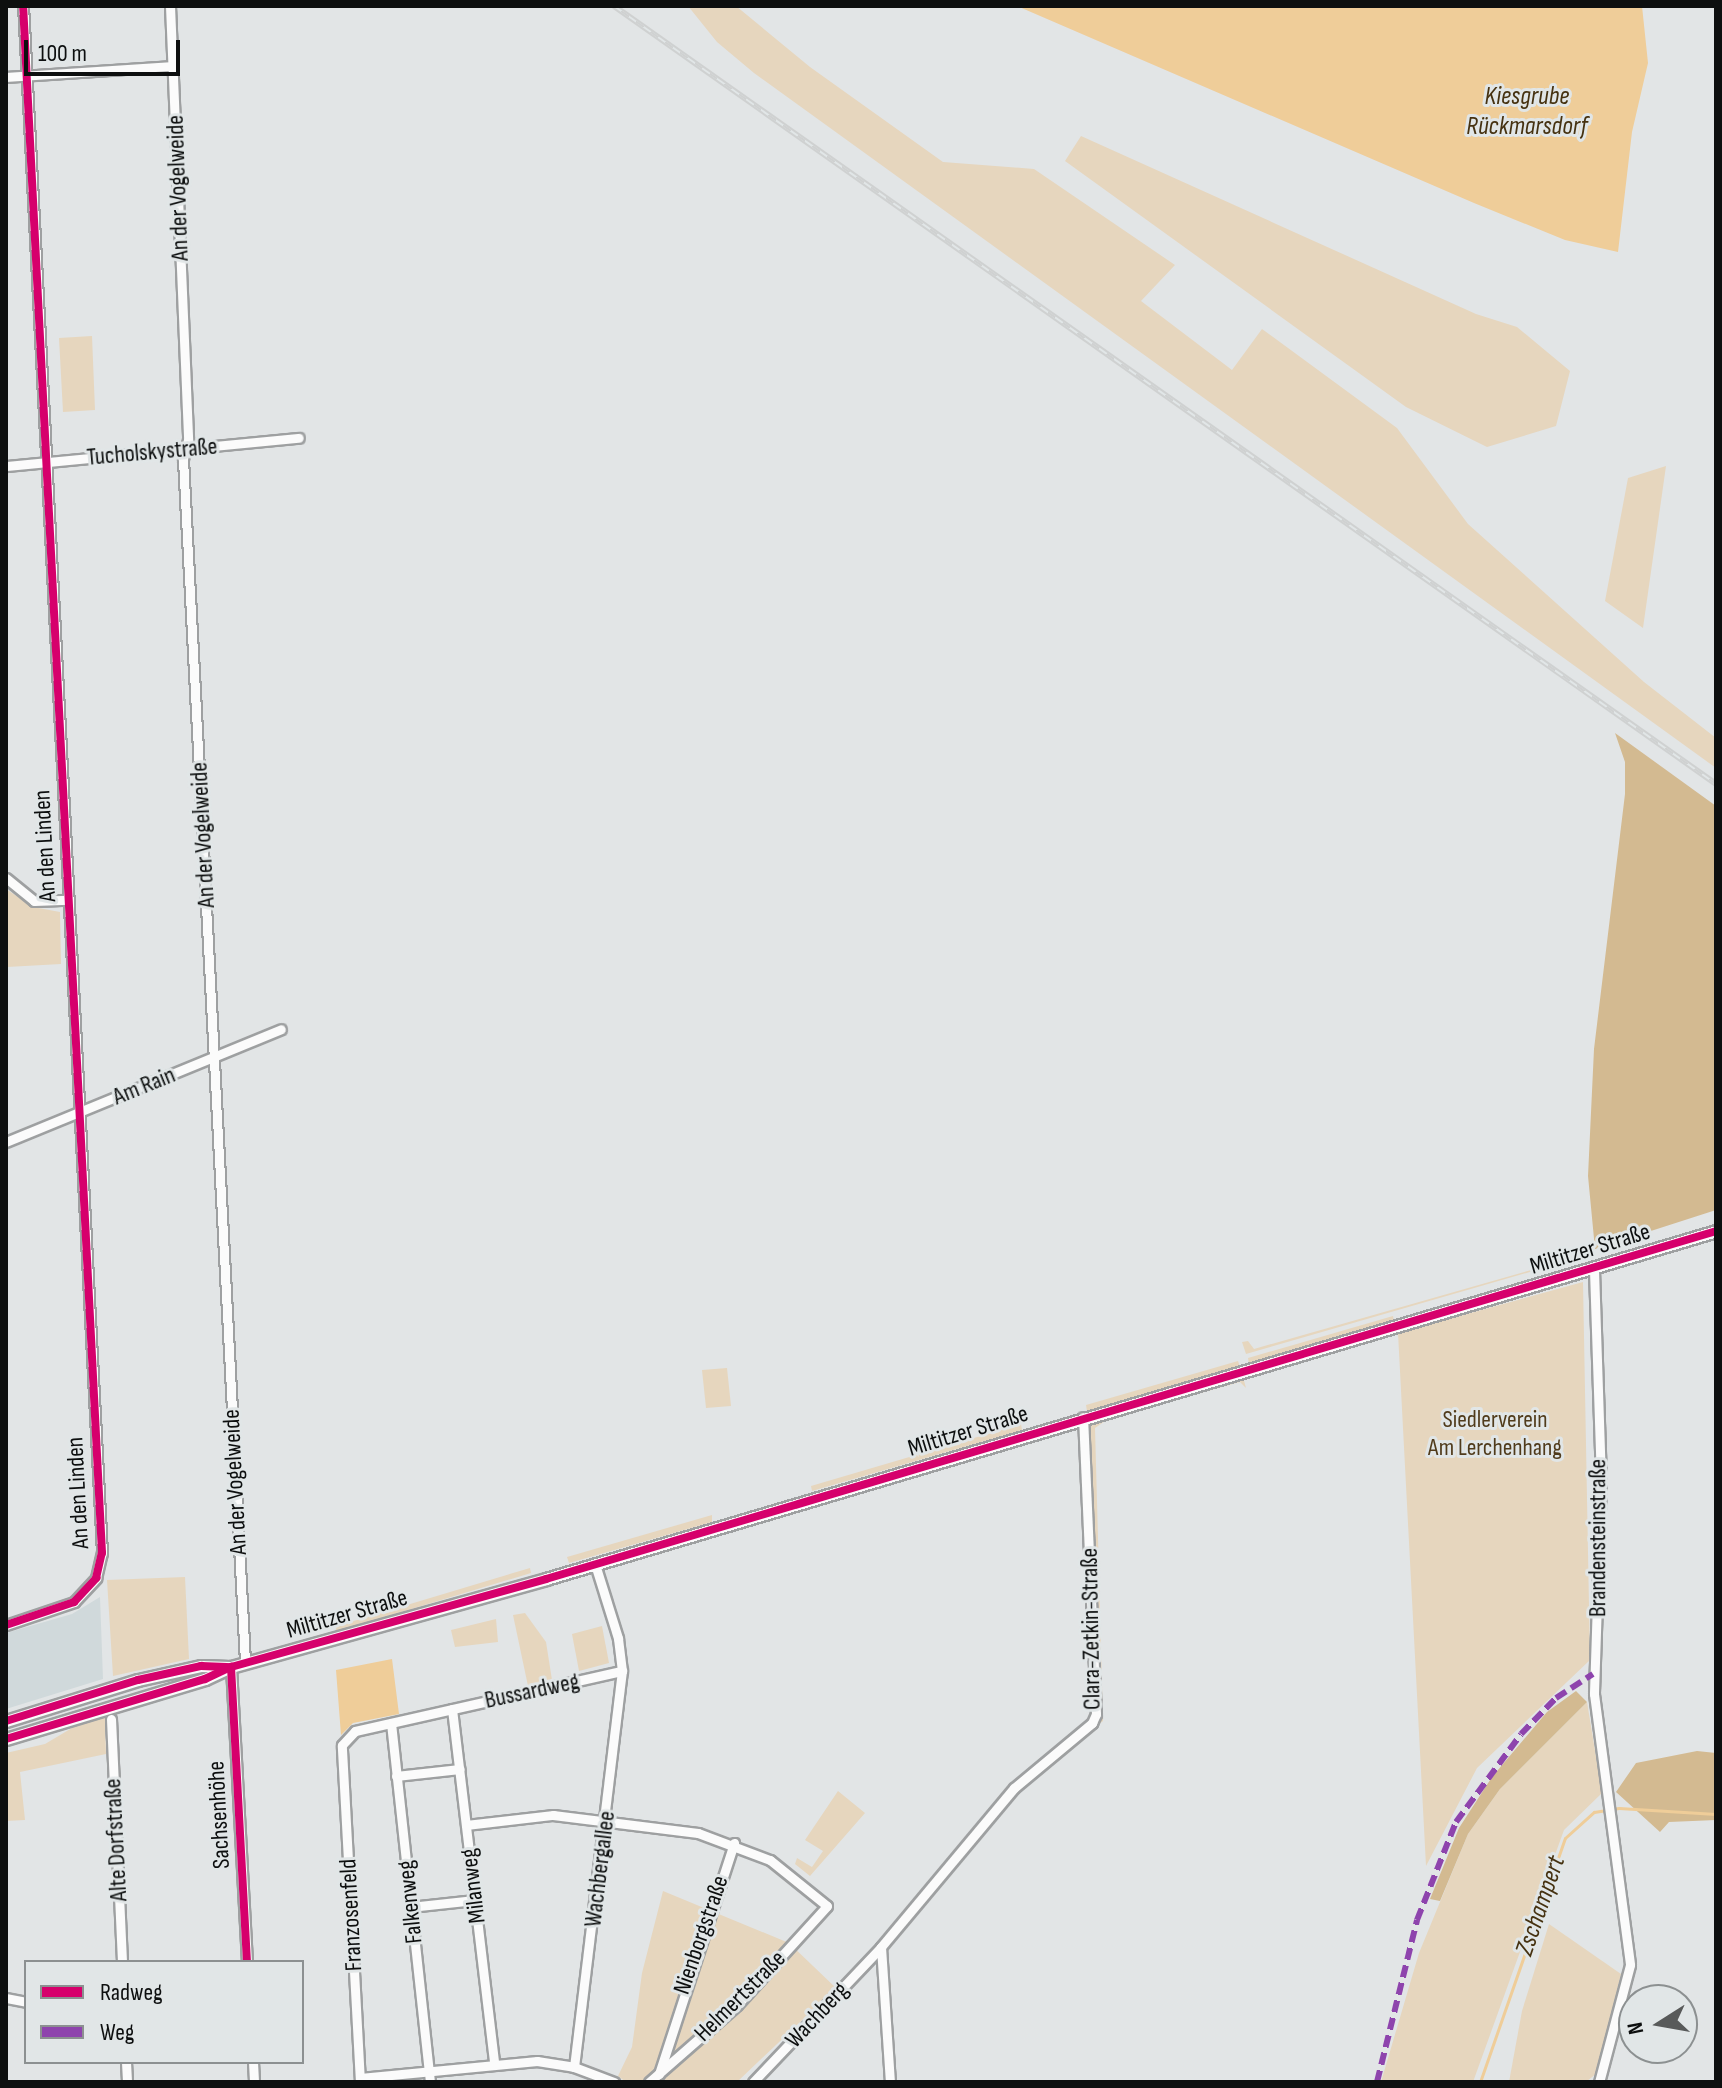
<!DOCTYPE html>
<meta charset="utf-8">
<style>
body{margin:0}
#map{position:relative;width:1722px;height:2088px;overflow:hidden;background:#e2e5e6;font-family:"Sofia Sans Condensed",sans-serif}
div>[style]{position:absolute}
.built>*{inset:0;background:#d0d9db}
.green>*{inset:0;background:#e6d6be}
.forest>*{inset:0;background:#d3ba91}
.water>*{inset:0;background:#efcd99}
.stream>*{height:3px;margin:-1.5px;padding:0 1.5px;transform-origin:1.5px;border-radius:1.5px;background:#efcd99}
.roads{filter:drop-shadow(2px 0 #9ea0a1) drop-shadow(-2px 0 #9ea0a1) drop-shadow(0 2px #9ea0a1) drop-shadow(0 -2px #9ea0a1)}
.minor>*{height:9px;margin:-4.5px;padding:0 4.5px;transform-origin:4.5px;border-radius:4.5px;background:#fbfbfb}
.tertiary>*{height:11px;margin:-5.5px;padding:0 5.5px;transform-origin:5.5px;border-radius:5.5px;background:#fbfbfb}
.rail>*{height:6px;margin-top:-3px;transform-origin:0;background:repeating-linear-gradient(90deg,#e1e6e7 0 9px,#cfd1d1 0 18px);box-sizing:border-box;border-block:2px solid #cfd1d1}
.quiet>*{height:6px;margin-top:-3px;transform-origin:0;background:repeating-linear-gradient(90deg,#8e44ad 0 12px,transparent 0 18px)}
.cycleway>*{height:8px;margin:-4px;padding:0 4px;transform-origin:4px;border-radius:4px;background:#d6006c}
span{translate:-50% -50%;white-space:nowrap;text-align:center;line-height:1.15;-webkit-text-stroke:6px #e1e6e7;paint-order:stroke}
.street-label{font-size:24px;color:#0d0f0f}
.park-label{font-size:24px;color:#503b1b}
.water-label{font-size:26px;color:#463211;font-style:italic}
.frame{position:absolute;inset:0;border:8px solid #0d0f0f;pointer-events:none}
.legend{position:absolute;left:24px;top:1960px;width:280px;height:104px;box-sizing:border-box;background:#e1e6e7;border:2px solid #8c9091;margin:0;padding:10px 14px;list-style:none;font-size:24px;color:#0d0f0f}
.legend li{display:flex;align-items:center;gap:16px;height:40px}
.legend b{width:40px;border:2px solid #8c9091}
.north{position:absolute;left:1618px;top:1984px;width:80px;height:80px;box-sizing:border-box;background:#e1e6e7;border:2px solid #8c9091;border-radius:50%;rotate:259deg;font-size:22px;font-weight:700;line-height:32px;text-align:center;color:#0d0f0f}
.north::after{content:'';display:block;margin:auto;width:28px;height:36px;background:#585a5a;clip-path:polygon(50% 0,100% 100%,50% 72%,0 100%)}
.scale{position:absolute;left:24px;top:40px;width:156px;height:36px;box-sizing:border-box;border:4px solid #0d0f0f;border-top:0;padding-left:10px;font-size:24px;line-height:28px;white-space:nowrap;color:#0d0f0f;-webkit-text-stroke:6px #e1e6e7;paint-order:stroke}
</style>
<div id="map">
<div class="built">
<i style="clip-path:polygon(100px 1597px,103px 1679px,6px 1709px,6px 1633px,72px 1614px)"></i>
</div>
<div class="green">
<i style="clip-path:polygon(688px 6px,736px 6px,810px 67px,943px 162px,1034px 169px,1175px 265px,1141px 301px,1232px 370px,1262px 329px,1397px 428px,1468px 524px,1644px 682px,1716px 738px,1716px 768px,754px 73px,717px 42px)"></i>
<i style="clip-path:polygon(1081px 136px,1476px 314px,1517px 327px,1570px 371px,1556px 426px,1487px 447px,1406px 407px,1065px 161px)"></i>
<i style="clip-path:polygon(92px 336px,95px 410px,63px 412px,59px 338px)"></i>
<i style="clip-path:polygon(1666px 466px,1643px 628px,1605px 601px,1628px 478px)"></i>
<i style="clip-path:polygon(6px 889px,33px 907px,60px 912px,61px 964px,7px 967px)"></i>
<i style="clip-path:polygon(1580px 1251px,1585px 1256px,1246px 1354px,1242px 1342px,1248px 1341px,1254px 1349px,1566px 1260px)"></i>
<i style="clip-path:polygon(1583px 1282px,1590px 1660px,1477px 1768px,1426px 1866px,1398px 1333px)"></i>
<i style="clip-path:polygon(1393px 1316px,1394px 1322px,1249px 1364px,1248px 1358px)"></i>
<i style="clip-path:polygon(1238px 1361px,1240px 1367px,1087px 1411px,1086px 1405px)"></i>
<i style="clip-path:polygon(727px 1368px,731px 1406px,706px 1408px,702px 1370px)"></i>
<i style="clip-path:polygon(1243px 1377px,1246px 1388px,1240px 1382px,1108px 1419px,1095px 1428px,1103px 1721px,1035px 1775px,961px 1861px,999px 1808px,1047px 1762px,1094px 1727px,1089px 1426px,1092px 1422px)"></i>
<i style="clip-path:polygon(1021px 1424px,1022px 1430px,812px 1491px,811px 1486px)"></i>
<i style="clip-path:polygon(712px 1515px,712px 1522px,569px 1563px,567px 1557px)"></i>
<i style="clip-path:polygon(530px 1568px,531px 1573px,335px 1632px,337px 1626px)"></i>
<i style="clip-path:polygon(185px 1577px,189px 1659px,113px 1676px,107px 1580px)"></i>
<i style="clip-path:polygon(525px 1613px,546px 1642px,552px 1680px,528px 1686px,513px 1615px)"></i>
<i style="clip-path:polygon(496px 1619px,498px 1642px,455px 1647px,451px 1630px)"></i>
<i style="clip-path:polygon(602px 1626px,609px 1663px,579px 1671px,572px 1634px)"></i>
<i style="clip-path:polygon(1587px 1702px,1602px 1793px,1564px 1830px,1473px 2082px,1381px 2082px,1419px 1953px,1468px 1834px,1500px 1789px)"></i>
<i style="clip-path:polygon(105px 1718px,106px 1754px,20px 1772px,25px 1820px,6px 1821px,6px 1753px,45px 1744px,77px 1725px)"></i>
<i style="clip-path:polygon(838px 1791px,865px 1813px,810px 1876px,795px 1864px,797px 1858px,812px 1867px,823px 1851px,805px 1840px)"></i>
<i style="clip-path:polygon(663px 1891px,789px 1943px,836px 1988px,737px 2082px,626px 2082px,618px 2076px,632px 2047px,642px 1973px)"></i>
<i style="clip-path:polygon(1549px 1924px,1621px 1974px,1597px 2073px,1586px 2082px,1509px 2082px,1522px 2011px)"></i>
</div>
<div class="forest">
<i style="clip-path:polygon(1615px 733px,1716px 806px,1716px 1210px,1595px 1249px,1588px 1176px,1594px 1049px,1625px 794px,1625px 762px)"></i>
<i style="clip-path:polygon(1576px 1691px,1587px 1702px,1500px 1789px,1468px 1834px,1440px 1901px,1430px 1899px,1459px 1828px,1492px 1777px,1547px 1712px)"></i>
<i style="clip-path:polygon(1697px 1751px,1716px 1753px,1716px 1820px,1669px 1822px,1660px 1832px,1616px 1792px,1636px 1763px)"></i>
</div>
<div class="water">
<i style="clip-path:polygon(1017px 6px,1642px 6px,1648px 63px,1632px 132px,1618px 252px,1565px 240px,1474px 203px)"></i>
<i style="clip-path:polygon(392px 1659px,399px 1714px,353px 1723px,341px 1735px,336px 1670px)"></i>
</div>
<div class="stream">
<i style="left:1480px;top:2082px;width:258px;rotate:-70.8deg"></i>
<i style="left:1565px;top:1838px;width:39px;rotate:-42deg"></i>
<i style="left:1594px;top:1812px;width:25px;rotate:-9deg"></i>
<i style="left:1619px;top:1808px;width:97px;rotate:3.5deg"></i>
</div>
<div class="roads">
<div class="minor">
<i style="left:170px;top:6px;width:434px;rotate:87.6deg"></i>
<i style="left:188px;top:440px;width:20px;rotate:105deg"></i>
<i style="left:183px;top:459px;width:1206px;rotate:87.05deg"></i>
<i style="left:6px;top:77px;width:167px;rotate:-3.8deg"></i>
<i style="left:6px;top:466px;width:294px;rotate:-5.5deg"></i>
<i style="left:6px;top:878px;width:36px;rotate:39deg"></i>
<i style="left:34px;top:901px;width:34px;rotate:-2deg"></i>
<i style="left:6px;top:1142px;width:297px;rotate:-22.3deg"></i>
<i style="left:1594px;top:1270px;width:211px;rotate:88.1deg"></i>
<i style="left:1601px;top:1481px;width:213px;rotate:91.9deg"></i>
<i style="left:1594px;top:1694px;width:273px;rotate:82.4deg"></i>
<i style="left:1630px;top:1965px;width:121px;rotate:104.8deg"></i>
<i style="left:6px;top:1625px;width:72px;rotate:-18.7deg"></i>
<i style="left:74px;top:1602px;width:33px;rotate:-47deg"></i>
<i style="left:96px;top:1578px;width:26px;rotate:-77deg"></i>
<i style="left:102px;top:1553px;width:1549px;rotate:-92.92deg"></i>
<i style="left:231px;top:1667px;width:295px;rotate:86.9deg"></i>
<i style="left:452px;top:1709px;width:356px;rotate:83.2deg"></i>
<i style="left:111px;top:1719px;width:243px;rotate:87.4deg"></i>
<i style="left:391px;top:1723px;width:361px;rotate:83.8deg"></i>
<i style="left:396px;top:1776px;width:64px;rotate:-6.2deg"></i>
<i style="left:466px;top:1825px;width:88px;rotate:-6.6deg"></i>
<i style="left:553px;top:1815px;width:146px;rotate:7.1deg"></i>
<i style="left:698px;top:1833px;width:77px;rotate:20.6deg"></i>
<i style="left:770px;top:1860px;width:73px;rotate:38.9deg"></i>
<i style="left:827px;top:1906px;width:134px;rotate:132.3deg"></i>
<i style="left:737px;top:2005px;width:117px;rotate:138.8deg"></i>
<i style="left:410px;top:1907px;width:65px;rotate:-6.1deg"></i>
<i style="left:881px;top:1947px;width:135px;rotate:86.2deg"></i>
<i style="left:6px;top:1998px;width:20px;rotate:11deg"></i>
<i style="left:126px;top:2062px;width:20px;rotate:87deg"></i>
<i style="left:253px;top:2062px;width:20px;rotate:87deg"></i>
<i style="left:574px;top:2067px;width:399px;rotate:-83.1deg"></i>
<i style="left:659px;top:2074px;width:243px;rotate:-72deg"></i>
<i style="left:360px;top:2078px;width:178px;rotate:-5.5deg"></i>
<i style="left:537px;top:2061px;width:37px;rotate:9deg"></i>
<i style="left:574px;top:2067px;width:43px;rotate:20.6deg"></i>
<i style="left:360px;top:2082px;width:337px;rotate:-93.1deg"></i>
<i style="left:342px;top:1745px;width:19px;rotate:-47deg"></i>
<i style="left:355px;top:1731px;width:274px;rotate:-12.7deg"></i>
<i style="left:622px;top:1671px;width:33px;rotate:-97deg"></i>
<i style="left:618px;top:1638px;width:77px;rotate:-107.3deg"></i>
<i style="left:753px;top:2082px;width:186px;rotate:-46.5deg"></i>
<i style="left:881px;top:1947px;width:207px;rotate:-50.1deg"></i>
<i style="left:1014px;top:1788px;width:102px;rotate:-39.8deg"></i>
<i style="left:1092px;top:1723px;width:10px;rotate:-66deg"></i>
<i style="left:1096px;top:1714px;width:297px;rotate:-92.5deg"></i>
</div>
<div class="tertiary">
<i style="left:6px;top:1721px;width:138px;rotate:-17.3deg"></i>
<i style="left:138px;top:1680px;width:65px;rotate:-12.5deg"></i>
<i style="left:201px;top:1666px;width:29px;rotate:2deg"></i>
<i style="left:6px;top:1739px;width:208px;rotate:-16.8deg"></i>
<i style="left:205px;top:1679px;width:29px;rotate:-25deg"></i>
<i style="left:231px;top:1667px;width:327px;rotate:-15.6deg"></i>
<i style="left:546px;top:1579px;width:1221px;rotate:-16.56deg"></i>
</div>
</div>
<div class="rail">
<i style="left:614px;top:6px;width:1349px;rotate:35.22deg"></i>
</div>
<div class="quiet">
<i style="left:1377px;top:2082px;width:167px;rotate:-76.1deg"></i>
<i style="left:1417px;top:1920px;width:105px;rotate:-68.3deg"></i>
<i style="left:1456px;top:1822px;width:109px;rotate:-53.5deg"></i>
<i style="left:1521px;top:1734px;width:50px;rotate:-45.8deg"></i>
<i style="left:1556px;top:1698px;width:44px;rotate:-33deg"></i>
</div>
<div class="cycleway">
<i style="left:6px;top:1625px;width:72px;rotate:-18.7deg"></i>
<i style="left:74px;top:1602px;width:33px;rotate:-47deg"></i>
<i style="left:96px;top:1578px;width:26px;rotate:-77deg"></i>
<i style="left:102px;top:1553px;width:1549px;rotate:-92.92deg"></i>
<i style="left:231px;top:1667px;width:295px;rotate:86.9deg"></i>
<i style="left:6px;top:1721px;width:138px;rotate:-17.3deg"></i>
<i style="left:138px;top:1680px;width:65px;rotate:-12.5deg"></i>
<i style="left:201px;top:1666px;width:26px;rotate:2deg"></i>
<i style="left:6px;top:1739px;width:208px;rotate:-16.8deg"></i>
<i style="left:205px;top:1679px;width:29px;rotate:-25deg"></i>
<i style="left:231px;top:1667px;width:327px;rotate:-15.6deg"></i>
<i style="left:546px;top:1579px;width:1221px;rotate:-16.56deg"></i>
</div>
<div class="street-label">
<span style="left:178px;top:188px;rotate:-92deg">An der Vogelweide</span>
<span style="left:152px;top:452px;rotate:-5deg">Tucholskystraße</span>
<span style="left:203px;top:835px;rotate:-93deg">An der Vogelweide</span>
<span style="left:45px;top:846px;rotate:-93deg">An den Linden</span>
<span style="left:144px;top:1086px;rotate:-22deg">Am Rain</span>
<span style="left:1590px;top:1249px;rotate:-17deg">Miltitzer Straße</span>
<span style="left:968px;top:1431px;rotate:-17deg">Miltitzer Straße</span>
<span style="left:235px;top:1482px;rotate:-93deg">An der Vogelweide</span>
<span style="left:78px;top:1493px;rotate:-93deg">An den Linden</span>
<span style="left:1598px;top:1538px;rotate:-90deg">Brandensteinstraße</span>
<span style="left:347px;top:1614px;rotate:-16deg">Miltitzer Straße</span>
<span style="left:1091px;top:1629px;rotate:-91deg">Clara-Zetkin-Straße</span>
<span style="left:532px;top:1691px;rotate:-12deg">Bussardweg</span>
<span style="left:219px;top:1815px;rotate:-93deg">Sachsenhöhe</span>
<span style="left:116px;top:1840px;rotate:-93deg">Alte Dorfstraße</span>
<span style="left:600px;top:1869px;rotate:-83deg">Wachbergallee</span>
<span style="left:473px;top:1886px;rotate:-97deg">Milanweg</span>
<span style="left:410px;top:1902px;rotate:-96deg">Falkenweg</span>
<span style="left:351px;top:1915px;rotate:-93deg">Franzosenfeld</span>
<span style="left:701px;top:1935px;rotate:-71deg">Nienborgstraße</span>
<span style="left:740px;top:1996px;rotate:-45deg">Helmertstraße</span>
<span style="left:817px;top:2015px;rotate:-47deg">Wachberg</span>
</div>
<div class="park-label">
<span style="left:1495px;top:1434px">Siedlerverein<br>Am Lerchenhang</span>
</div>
<div class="water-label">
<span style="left:1527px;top:112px">Kiesgrube<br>Rückmarsdorf</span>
<span style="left:1541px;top:1906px;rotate:-71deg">Zschampert</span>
</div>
<div class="frame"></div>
<ul class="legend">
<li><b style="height:10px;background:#d6006c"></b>Radweg</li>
<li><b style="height:10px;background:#8e44ad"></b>Weg</li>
</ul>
<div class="north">N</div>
<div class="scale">100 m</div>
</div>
